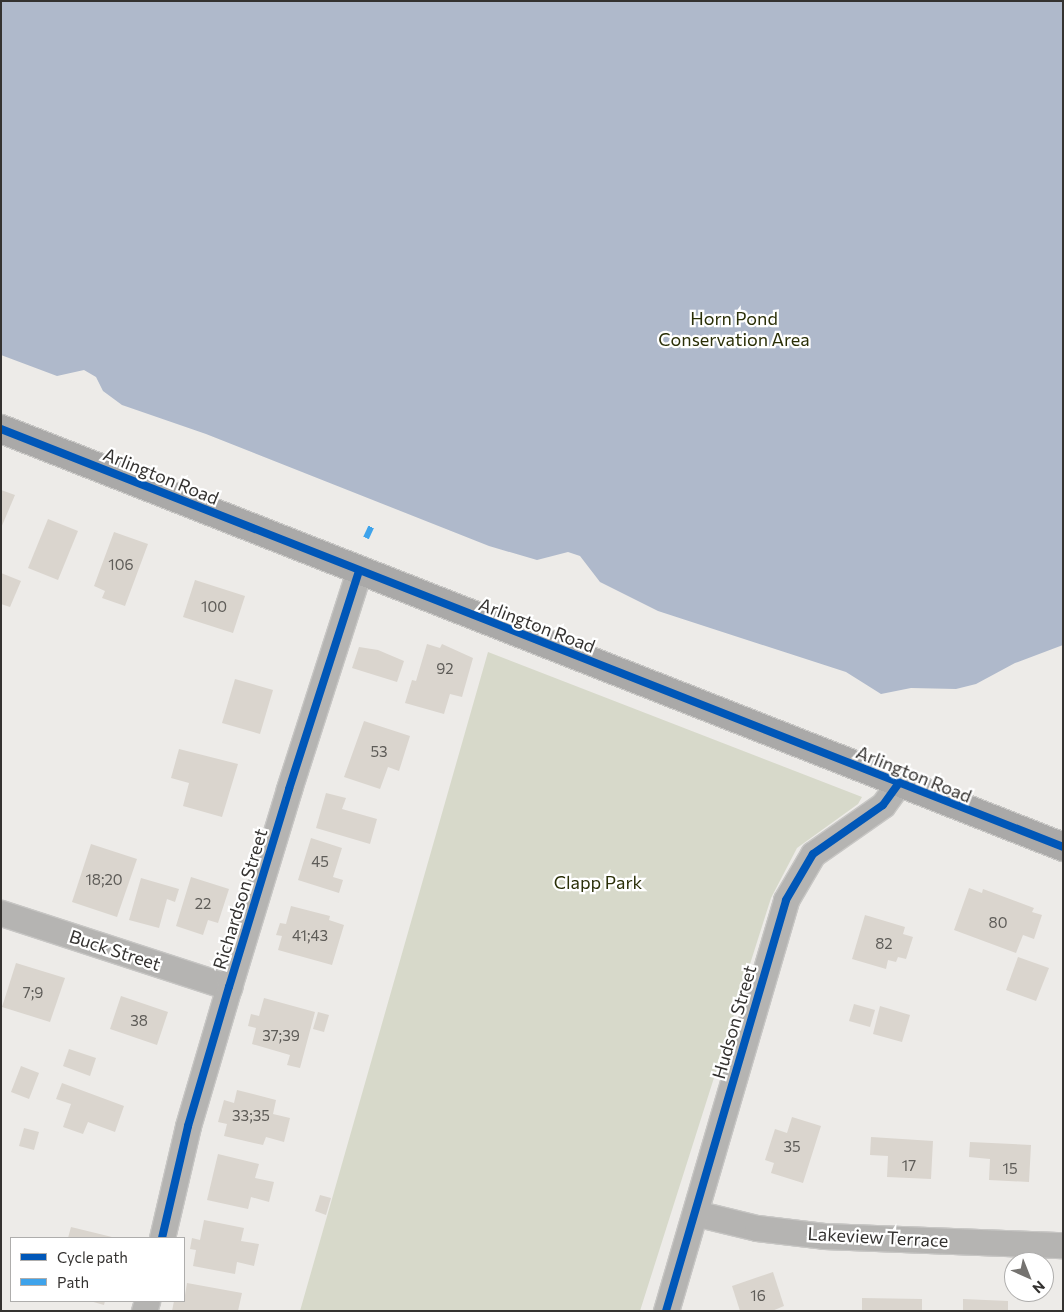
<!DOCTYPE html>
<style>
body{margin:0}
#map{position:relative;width:1064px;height:1312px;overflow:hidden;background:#edebe8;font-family:Commissioner,sans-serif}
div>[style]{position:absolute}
.green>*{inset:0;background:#d7d9ca}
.water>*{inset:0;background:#afb9cb}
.building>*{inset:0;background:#dad5ce}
.roads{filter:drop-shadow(1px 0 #c7c6c4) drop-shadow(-1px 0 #c7c6c4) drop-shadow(0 1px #c7c6c4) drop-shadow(0 -1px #c7c6c4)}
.street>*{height:25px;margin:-12.5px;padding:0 12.5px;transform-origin:12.5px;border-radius:12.5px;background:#b5b4b2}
.secondary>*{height:28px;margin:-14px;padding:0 14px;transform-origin:14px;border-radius:14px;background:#aaa9a8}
.quiet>*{height:6px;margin-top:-3px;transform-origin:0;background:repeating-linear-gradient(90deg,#3ea3eb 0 12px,transparent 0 18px)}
.cycleway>*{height:8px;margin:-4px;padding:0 4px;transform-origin:4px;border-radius:4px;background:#0057b8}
span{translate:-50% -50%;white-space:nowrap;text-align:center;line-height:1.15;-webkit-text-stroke:4.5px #fff;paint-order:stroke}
.number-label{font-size:15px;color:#5e5c58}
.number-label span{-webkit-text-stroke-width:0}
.park-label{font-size:18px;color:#2a2f07}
.street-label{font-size:18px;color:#343230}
.frame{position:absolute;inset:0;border:2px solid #343230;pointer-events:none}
.legend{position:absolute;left:10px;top:1237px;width:175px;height:65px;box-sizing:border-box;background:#fff;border:1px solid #aeadac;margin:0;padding:6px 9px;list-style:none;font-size:15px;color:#343230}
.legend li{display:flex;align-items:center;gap:10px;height:25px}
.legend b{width:25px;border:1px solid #aeadac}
.north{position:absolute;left:1004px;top:1252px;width:50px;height:50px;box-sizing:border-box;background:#fff;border:1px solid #aeadac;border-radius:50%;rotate:136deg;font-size:14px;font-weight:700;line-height:20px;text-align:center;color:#343230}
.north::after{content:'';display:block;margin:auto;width:18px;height:22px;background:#757370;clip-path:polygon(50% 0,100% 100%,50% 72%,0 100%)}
</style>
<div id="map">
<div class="green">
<i style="clip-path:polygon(488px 652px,862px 797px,858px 804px,797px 848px,771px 898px,640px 1311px,300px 1311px)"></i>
</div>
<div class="water">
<i style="clip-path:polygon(1px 1px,1063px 1px,1063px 645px,1015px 663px,976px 684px,956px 689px,911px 688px,881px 694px,846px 672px,658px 611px,600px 582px,580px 556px,568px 552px,537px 560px,489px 546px,206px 434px,122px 405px,103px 391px,96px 377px,84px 370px,57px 376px,1px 355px)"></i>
</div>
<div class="building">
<i style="clip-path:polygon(1px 490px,15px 495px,1px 528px)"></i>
<i style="clip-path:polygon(48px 519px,78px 531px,58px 580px,28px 568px)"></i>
<i style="clip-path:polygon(114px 532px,148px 544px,125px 606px,102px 598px,105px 591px,94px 586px)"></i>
<i style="clip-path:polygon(1px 573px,21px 581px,10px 607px,1px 604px)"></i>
<i style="clip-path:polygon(195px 580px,245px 596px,233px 633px,183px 617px)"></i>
<i style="clip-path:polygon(427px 644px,440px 648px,442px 644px,473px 658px,462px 697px,450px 694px,444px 714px,405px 703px,412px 680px,416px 681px)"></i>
<i style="clip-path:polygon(359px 647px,378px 650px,404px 661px,397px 682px,352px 668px)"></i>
<i style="clip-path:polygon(235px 679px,273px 690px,260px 734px,222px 723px)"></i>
<i style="clip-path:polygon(364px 721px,410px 736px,399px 771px,388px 767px,380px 789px,344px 777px)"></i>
<i style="clip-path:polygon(179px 749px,238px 764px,222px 817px,183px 806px,189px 783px,171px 778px)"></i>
<i style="clip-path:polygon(326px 793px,346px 798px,342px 809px,377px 819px,370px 844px,316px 828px)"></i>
<i style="clip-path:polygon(311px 838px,342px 848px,333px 877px,343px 880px,339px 893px,298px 880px)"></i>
<i style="clip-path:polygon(91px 844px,137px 859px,117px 917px,72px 902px)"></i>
<i style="clip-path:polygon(191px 877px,229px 889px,218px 923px,208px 920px,203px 935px,176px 926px)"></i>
<i style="clip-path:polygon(141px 878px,179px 889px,175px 902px,167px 899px,159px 928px,129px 920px)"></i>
<i style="clip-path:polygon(969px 888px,982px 893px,983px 889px,1034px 908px,1032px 912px,1042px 915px,1034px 939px,1023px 935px,1016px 953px,954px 930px)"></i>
<i style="clip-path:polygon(291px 906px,330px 916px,329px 920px,344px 925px,332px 965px,278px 950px,282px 936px,276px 935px,280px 923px,286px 924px)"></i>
<i style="clip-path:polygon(865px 915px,905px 927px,903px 934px,913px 937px,906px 959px,898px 957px,896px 962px,888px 960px,886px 969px,852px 959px)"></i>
<i style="clip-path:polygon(1018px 957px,1049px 968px,1036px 1001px,1006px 990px)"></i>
<i style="clip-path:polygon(16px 963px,65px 978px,50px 1022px,2px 1007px)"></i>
<i style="clip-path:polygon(121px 996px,168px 1012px,157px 1045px,110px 1029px)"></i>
<i style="clip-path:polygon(264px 998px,315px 1012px,300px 1068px,287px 1065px,290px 1055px,252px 1044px,256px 1028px,248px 1026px,251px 1014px,259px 1016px)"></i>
<i style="clip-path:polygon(854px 1004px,875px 1010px,870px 1027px,849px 1021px)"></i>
<i style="clip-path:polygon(880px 1006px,910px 1015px,902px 1042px,873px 1034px)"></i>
<i style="clip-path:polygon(318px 1012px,329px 1015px,324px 1032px,313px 1029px)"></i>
<i style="clip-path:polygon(69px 1049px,96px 1058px,90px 1076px,63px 1066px)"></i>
<i style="clip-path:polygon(21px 1066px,39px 1073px,29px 1099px,11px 1092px)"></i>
<i style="clip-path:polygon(62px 1083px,124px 1106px,115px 1132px,88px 1122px,83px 1134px,63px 1127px,71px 1104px,56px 1099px)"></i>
<i style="clip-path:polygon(237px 1090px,276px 1100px,273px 1114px,290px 1118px,284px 1142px,266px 1137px,263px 1145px,224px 1136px,227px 1124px,218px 1122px,224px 1100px,234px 1103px)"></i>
<i style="clip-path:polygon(792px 1117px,821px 1126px,803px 1183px,771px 1173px,774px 1163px,765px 1160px,775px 1129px,787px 1133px)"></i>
<i style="clip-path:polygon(24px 1128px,39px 1132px,34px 1150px,19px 1146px)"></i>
<i style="clip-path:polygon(871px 1137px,933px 1141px,931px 1179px,887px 1177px,888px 1156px,870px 1155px)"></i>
<i style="clip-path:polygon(970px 1142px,1031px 1145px,1029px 1182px,989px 1180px,990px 1159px,969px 1157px)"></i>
<i style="clip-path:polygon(218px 1154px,259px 1164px,255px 1178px,274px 1182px,269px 1202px,251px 1197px,248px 1209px,207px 1200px)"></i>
<i style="clip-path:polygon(320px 1195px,331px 1198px,326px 1215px,315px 1211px)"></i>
<i style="clip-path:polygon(204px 1220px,244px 1228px,241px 1241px,259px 1244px,254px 1266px,237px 1262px,235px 1274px,193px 1266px,196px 1250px,190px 1249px,192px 1238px,200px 1240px)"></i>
<i style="clip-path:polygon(71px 1227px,112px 1237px,112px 1238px,68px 1238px)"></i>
<i style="clip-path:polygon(773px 1272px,784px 1306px,772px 1311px,740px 1311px,732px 1286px)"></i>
<i style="clip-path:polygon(187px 1283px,242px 1293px,238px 1311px,172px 1311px,174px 1301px,184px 1301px)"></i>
<i style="clip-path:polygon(862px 1298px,922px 1299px,922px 1311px,862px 1311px)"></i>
<i style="clip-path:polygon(963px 1299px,1008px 1301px,1008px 1311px,963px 1311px)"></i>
<i style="clip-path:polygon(90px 1301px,105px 1301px,104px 1305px)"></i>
</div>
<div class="roads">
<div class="street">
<i style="left:1px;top:913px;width:240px;rotate:18deg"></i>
<i style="left:695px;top:1213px;width:64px;rotate:13.6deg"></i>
<i style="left:757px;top:1228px;width:67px;rotate:6.8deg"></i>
<i style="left:824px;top:1236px;width:239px;rotate:2.2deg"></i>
<i style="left:162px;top:1238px;width:115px;rotate:-76.9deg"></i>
<i style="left:188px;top:1126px;width:145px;rotate:-73.6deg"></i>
<i style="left:229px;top:987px;width:207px;rotate:-73.1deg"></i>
<i style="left:289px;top:789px;width:229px;rotate:-72.2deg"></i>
<i style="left:144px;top:1311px;width:10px;rotate:-73deg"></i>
<i style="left:666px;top:1311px;width:428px;rotate:-73.7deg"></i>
<i style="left:786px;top:900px;width:53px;rotate:-59.6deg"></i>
<i style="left:813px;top:854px;width:85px;rotate:-35deg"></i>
<i style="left:883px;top:805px;width:26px;rotate:-54deg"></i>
</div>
<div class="secondary">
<i style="left:1px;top:429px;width:1141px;rotate:21.48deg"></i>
</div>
</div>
<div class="quiet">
<i style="left:366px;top:538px;width:17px;rotate:-65deg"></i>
</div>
<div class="cycleway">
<i style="left:1px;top:429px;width:1141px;rotate:21.48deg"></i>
<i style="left:162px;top:1238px;width:115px;rotate:-76.9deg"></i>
<i style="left:188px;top:1126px;width:145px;rotate:-73.6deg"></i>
<i style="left:229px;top:987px;width:207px;rotate:-73.1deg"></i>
<i style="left:289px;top:789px;width:229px;rotate:-72.2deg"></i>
<i style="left:666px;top:1311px;width:428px;rotate:-73.7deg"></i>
<i style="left:786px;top:900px;width:53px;rotate:-59.6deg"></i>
<i style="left:813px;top:854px;width:85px;rotate:-35deg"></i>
<i style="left:883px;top:805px;width:26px;rotate:-54deg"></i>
</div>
<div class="number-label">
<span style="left:121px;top:565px">106</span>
<span style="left:214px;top:607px">100</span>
<span style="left:445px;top:669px">92</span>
<span style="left:379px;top:752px">53</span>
<span style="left:320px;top:862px">45</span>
<span style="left:104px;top:880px">18;20</span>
<span style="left:203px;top:904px">22</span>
<span style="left:998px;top:923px">80</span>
<span style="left:310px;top:936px">41;43</span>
<span style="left:884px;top:944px">82</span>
<span style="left:33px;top:993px">7;9</span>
<span style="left:139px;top:1021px">38</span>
<span style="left:281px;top:1036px">37;39</span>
<span style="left:251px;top:1116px">33;35</span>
<span style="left:792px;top:1147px">35</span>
<span style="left:909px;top:1166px">17</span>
<span style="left:1010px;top:1169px">15</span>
<span style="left:758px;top:1296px">16</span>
</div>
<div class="park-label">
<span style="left:734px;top:329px">Horn Pond<br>Conservation Area</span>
<span style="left:598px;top:882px">Clapp Park</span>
</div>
<div class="street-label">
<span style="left:161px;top:476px;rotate:22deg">Arlington Road</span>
<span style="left:537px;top:625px;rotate:21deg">Arlington Road</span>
<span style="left:914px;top:774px;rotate:22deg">Arlington Road</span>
<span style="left:240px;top:899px;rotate:-73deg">Richardson Street</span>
<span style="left:115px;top:950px;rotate:18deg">Buck Street</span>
<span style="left:734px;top:1022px;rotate:-74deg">Hudson Street</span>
<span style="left:878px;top:1237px;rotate:3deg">Lakeview Terrace</span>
</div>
<div class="frame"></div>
<ul class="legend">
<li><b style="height:6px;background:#0057b8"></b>Cycle path</li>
<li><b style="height:6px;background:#3ea3eb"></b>Path</li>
</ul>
<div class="north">N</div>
</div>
